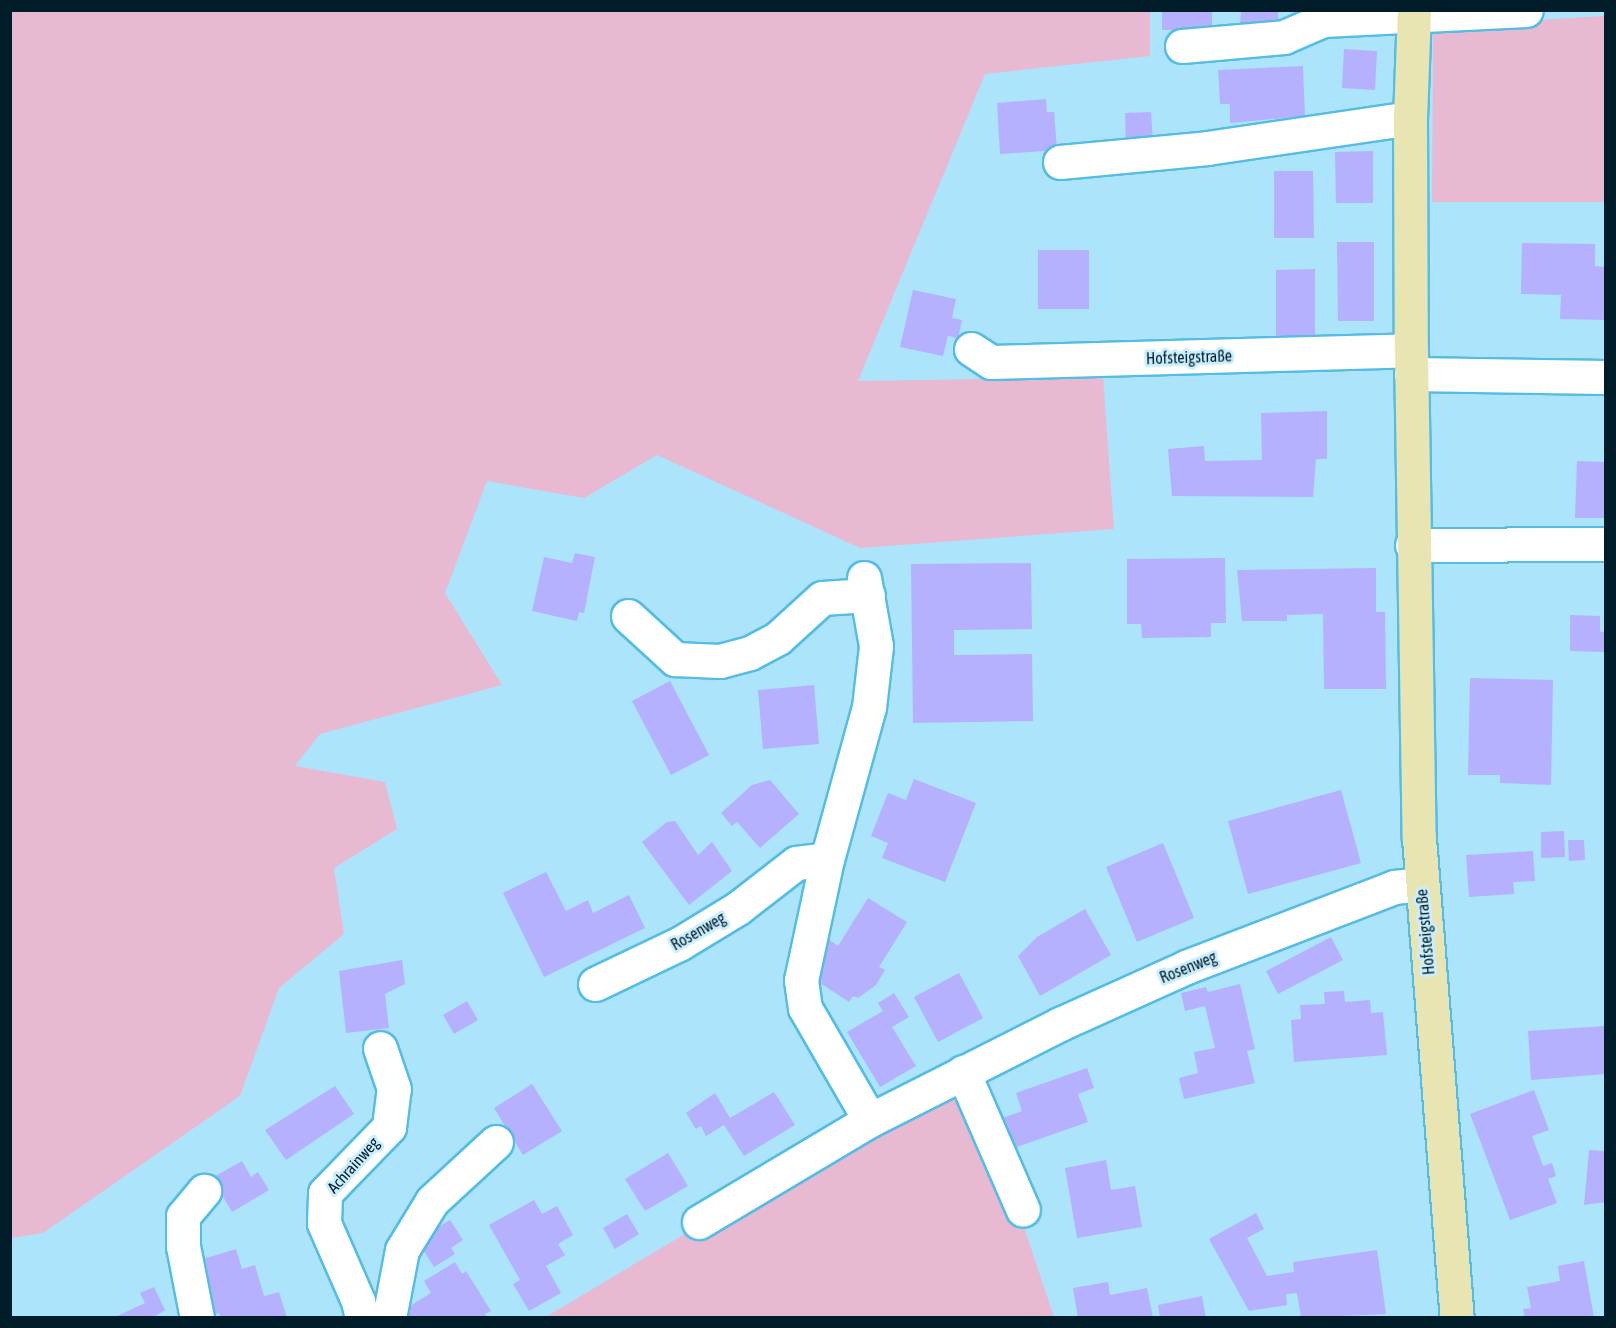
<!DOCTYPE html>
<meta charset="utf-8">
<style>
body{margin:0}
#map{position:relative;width:1616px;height:1328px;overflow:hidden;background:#ace4fc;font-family:"Asap Condensed",sans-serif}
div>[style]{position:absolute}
.green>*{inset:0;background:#e7bad2}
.building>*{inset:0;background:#b5b1ff}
.roads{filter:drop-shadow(2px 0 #55bde3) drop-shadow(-2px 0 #55bde3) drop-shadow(0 2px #55bde3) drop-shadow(0 -2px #55bde3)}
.minor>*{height:33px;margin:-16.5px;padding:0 16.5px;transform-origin:16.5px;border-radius:16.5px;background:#fff}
.major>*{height:33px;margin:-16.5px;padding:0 16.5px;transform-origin:16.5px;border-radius:16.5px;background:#e8e5b3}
span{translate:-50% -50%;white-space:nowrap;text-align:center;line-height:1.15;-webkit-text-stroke:6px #caeefe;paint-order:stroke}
.street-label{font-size:16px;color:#001d29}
.frame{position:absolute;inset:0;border:12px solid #001d29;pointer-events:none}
</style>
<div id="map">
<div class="green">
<i style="clip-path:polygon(1150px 10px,1150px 56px,985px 74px,858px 381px,1103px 377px,1114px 529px,860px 548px,657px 455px,584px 498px,487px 481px,445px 593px,502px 685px,320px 734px,295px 766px,385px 782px,397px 829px,334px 868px,344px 934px,279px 988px,240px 1096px,43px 1233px,11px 1238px,11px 11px)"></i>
<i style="clip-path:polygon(1605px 16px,1605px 202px,1432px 202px,1433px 26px)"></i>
<i style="clip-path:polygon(960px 1079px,1019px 1212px,1054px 1317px,544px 1318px,872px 1122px)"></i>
</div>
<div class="building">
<i style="clip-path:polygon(1162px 10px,1212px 10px,1212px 30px,1162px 30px)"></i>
<i style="clip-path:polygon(1241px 10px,1278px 10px,1278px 24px,1240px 24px)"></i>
<i style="clip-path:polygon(1344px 49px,1377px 51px,1375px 90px,1342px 88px)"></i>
<i style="clip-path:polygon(1303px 66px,1305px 116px,1230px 123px,1230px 104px,1220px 104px,1218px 70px)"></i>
<i style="clip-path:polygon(1046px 99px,1047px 112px,1054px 112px,1057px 150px,1000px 154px,997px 103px)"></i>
<i style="clip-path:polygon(1151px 112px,1153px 142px,1126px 144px,1125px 113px)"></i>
<i style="clip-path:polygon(1373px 151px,1373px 203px,1336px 203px,1335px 152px)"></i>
<i style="clip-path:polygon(1274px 171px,1313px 171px,1314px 238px,1274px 238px)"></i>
<i style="clip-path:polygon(1337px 242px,1374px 242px,1374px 321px,1338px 321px)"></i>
<i style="clip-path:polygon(1522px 243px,1595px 244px,1595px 266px,1606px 267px,1606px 320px,1560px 319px,1561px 295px,1521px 294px)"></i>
<i style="clip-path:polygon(1038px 250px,1089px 250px,1089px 309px,1038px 309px)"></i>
<i style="clip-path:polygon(1315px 269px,1315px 337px,1276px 338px,1276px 270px)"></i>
<i style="clip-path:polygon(913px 290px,956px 299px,952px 318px,962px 320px,958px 338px,948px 336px,943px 356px,900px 347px)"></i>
<i style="clip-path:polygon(1327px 411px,1327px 459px,1316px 459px,1313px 497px,1172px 496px,1168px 449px,1204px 446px,1205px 461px,1262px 460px,1261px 413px)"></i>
<i style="clip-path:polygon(1577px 461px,1606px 462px,1606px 518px,1575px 518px)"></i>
<i style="clip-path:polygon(575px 553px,595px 557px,584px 613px,579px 612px,577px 621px,532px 611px,544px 557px,572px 563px)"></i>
<i style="clip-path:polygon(1225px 558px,1226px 623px,1211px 623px,1211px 637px,1142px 638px,1141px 624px,1127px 624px,1127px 559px)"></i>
<i style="clip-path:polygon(1031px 563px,1032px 629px,954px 630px,954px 655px,1032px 654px,1033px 721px,913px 723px,911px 564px)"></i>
<i style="clip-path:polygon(1376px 568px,1376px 612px,1385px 612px,1386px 689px,1324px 689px,1323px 614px,1287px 615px,1287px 621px,1242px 621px,1237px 570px)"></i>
<i style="clip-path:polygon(1570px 615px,1600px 616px,1600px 632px,1606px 631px,1606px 652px,1570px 651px)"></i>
<i style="clip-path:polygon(1470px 678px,1553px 680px,1551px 785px,1500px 783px,1500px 775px,1468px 775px)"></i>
<i style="clip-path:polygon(670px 681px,709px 755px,671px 775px,632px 701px)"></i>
<i style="clip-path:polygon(814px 685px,819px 744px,763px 749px,758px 690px)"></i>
<i style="clip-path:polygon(914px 779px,976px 803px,945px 882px,882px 858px,888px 843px,871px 836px,888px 793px,906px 800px)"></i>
<i style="clip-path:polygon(770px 780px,799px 814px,760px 848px,737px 822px,732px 826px,721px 813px,752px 785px)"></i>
<i style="clip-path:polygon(1341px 790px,1361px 863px,1248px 894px,1228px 821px)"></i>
<i style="clip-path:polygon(675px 821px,698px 855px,712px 842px,732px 871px,689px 905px,642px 842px,667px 822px)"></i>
<i style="clip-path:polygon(1564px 831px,1565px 857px,1541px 858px,1541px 832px)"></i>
<i style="clip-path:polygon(1568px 840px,1584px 840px,1585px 860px,1569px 861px)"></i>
<i style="clip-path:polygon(1163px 843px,1194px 918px,1137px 942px,1106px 867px)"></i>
<i style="clip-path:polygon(1533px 851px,1535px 881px,1513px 882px,1514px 894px,1469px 897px,1466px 855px)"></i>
<i style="clip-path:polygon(546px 872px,566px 911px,588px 900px,593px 913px,629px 895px,645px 928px,544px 977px,503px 893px)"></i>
<i style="clip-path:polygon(868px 898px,907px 922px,879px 967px,885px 970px,876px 985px,858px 998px,853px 996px,849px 1002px,817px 981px,819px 950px,827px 938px,838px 946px)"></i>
<i style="clip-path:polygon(1085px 909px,1111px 955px,1040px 996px,1018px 956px,1037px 937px)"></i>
<i style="clip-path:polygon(1331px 937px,1343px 960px,1278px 994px,1266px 971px)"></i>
<i style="clip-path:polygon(402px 960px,405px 984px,385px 994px,389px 1028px,346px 1033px,339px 971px)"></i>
<i style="clip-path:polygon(959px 973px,983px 1018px,938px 1042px,914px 997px)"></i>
<i style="clip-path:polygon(1240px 984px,1255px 1049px,1247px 1051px,1255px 1083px,1184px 1099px,1179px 1078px,1198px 1073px,1194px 1052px,1215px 1048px,1205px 1006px,1185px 1011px,1181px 993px,1206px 987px,1208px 992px)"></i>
<i style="clip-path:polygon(1344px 991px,1345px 1002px,1370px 1000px,1371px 1013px,1383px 1012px,1387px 1055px,1294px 1062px,1291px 1020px,1301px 1019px,1300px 1005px,1325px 1004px,1324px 992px)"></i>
<i style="clip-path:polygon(894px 993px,909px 1017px,892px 1027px,916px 1066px,880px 1087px,847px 1032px,883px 1011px,878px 1003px)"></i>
<i style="clip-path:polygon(467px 1001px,478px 1020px,454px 1034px,443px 1015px)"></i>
<i style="clip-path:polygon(1605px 1026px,1606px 1074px,1531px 1080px,1528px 1031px)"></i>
<i style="clip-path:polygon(1087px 1068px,1094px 1088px,1078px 1094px,1088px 1122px,1008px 1150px,997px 1120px,1022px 1111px,1016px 1093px)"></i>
<i style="clip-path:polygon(532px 1084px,562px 1131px,523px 1155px,494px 1108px)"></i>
<i style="clip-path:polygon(335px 1086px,354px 1114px,286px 1160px,265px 1130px)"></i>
<i style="clip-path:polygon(1534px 1090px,1549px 1130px,1532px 1136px,1543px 1166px,1552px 1163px,1556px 1176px,1548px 1179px,1557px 1203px,1510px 1220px,1470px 1114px)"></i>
<i style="clip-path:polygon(774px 1092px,795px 1125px,744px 1156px,724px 1125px,706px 1136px,701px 1126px,696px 1129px,686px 1113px,715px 1093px,730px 1118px)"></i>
<i style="clip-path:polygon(1589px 1150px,1606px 1151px,1606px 1202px,1584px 1205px)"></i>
<i style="clip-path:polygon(668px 1153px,688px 1186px,645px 1211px,625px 1179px)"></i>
<i style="clip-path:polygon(1106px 1160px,1111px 1190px,1135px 1186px,1142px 1227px,1077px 1238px,1065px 1168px)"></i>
<i style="clip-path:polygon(242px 1161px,251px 1177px,258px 1172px,269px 1190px,232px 1212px,212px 1178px)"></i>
<i style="clip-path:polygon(534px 1200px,542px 1214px,557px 1206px,573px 1235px,558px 1244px,565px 1255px,546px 1266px,561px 1293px,529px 1311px,513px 1284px,520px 1280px,489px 1225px)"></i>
<i style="clip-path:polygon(1256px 1213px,1264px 1229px,1247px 1238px,1267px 1276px,1294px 1272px,1293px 1262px,1377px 1250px,1386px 1314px,1301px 1318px,1297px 1293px,1286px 1294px,1287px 1305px,1249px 1311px,1209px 1239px)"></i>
<i style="clip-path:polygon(627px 1214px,639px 1234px,615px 1249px,603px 1228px)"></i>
<i style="clip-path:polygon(450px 1220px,463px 1240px,451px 1248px,455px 1254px,434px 1267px,417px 1240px)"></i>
<i style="clip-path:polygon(236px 1249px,242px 1269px,255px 1265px,264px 1296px,279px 1292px,287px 1318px,221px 1318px,219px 1313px,208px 1316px,193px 1262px)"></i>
<i style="clip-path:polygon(1584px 1261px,1594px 1318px,1525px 1318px,1523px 1309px,1531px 1308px,1527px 1287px,1560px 1281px,1558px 1266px)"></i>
<i style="clip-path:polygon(455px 1262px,462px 1274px,466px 1271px,491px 1311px,485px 1314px,487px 1318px,410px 1318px,405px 1309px,431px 1293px,424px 1281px)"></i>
<i style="clip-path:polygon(1108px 1282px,1110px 1295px,1147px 1288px,1153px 1318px,1078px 1318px,1073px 1288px)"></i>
<i style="clip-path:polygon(154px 1287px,165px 1310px,152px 1318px,113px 1318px,145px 1303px,140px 1293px)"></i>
<i style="clip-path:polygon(1202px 1296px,1206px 1318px,1160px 1318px,1158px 1305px)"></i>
</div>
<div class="roads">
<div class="minor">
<i style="left:1182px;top:46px;width:102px;rotate:-5deg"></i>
<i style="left:1284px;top:37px;width:43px;rotate:-23.6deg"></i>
<i style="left:1323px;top:20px;width:203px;rotate:-2.8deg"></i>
<i style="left:1060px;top:162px;width:148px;rotate:-5.4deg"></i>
<i style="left:1207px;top:148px;width:205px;rotate:-8.4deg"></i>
<i style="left:971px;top:349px;width:24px;rotate:33deg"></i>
<i style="left:991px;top:362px;width:420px;rotate:-1.6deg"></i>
<i style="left:1411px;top:374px;width:195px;rotate:0.9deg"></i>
<i style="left:1412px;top:545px;width:194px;rotate:-0.3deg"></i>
<i style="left:864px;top:578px;width:69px;rotate:80deg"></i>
<i style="left:876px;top:646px;width:61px;rotate:96.5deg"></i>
<i style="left:869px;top:707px;width:158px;rotate:105.4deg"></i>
<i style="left:827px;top:859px;width:124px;rotate:102.1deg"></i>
<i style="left:801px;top:980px;width:28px;rotate:82deg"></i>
<i style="left:805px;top:1008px;width:129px;rotate:59.9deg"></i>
<i style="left:628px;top:616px;width:64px;rotate:42.5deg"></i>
<i style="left:675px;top:659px;width:45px;rotate:2.5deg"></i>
<i style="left:720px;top:661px;width:31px;rotate:-15deg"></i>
<i style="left:750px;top:653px;width:32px;rotate:-28deg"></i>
<i style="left:778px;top:638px;width:59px;rotate:-42.3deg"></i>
<i style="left:822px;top:598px;width:46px;rotate:-3.7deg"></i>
<i style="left:595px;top:984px;width:93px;rotate:-25.5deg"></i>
<i style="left:679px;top:944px;width:69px;rotate:-31.4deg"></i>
<i style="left:738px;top:908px;width:73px;rotate:-37.8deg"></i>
<i style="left:796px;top:863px;width:31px;rotate:-7deg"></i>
<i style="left:963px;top:1072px;width:150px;rotate:66.5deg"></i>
<i style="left:699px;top:1222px;width:199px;rotate:-30.8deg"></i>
<i style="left:870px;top:1120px;width:213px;rotate:-26.8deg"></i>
<i style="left:1060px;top:1024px;width:138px;rotate:-24.3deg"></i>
<i style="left:1186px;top:967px;width:223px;rotate:-21deg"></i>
<i style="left:1394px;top:887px;width:27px;rotate:-6deg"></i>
<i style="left:197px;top:1318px;width:73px;rotate:-101deg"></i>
<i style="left:183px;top:1246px;width:30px;rotate:-90deg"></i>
<i style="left:183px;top:1216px;width:33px;rotate:-50deg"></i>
<i style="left:362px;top:1318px;width:17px;rotate:-103deg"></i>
<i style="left:358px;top:1301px;width:85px;rotate:-113.6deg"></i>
<i style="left:324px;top:1223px;width:30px;rotate:-88deg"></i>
<i style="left:325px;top:1193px;width:92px;rotate:-45.9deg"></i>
<i style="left:389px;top:1127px;width:38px;rotate:-83deg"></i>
<i style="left:394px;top:1089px;width:43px;rotate:-108.9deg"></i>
<i style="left:389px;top:1318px;width:69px;rotate:-79.2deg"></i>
<i style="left:402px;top:1250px;width:57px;rotate:-58.5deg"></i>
<i style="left:432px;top:1201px;width:87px;rotate:-42.7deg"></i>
</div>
<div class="major">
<i style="left:1414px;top:10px;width:108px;rotate:92.1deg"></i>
<i style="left:1410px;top:118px;width:232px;rotate:89.8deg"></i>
<i style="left:1411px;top:350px;width:488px;rotate:89.1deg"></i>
<i style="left:1419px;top:838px;width:482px;rotate:85.5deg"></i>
</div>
</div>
<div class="street-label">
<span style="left:1189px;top:357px;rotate:-2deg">Hofsteigstraße</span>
<span style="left:698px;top:931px;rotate:-30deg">Rosenweg</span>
<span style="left:1425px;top:932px;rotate:-95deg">Hofsteigstraße</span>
<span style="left:1188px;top:967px;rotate:-22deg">Rosenweg</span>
<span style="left:353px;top:1165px;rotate:-48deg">Achrainweg</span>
</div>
<div class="frame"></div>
</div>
